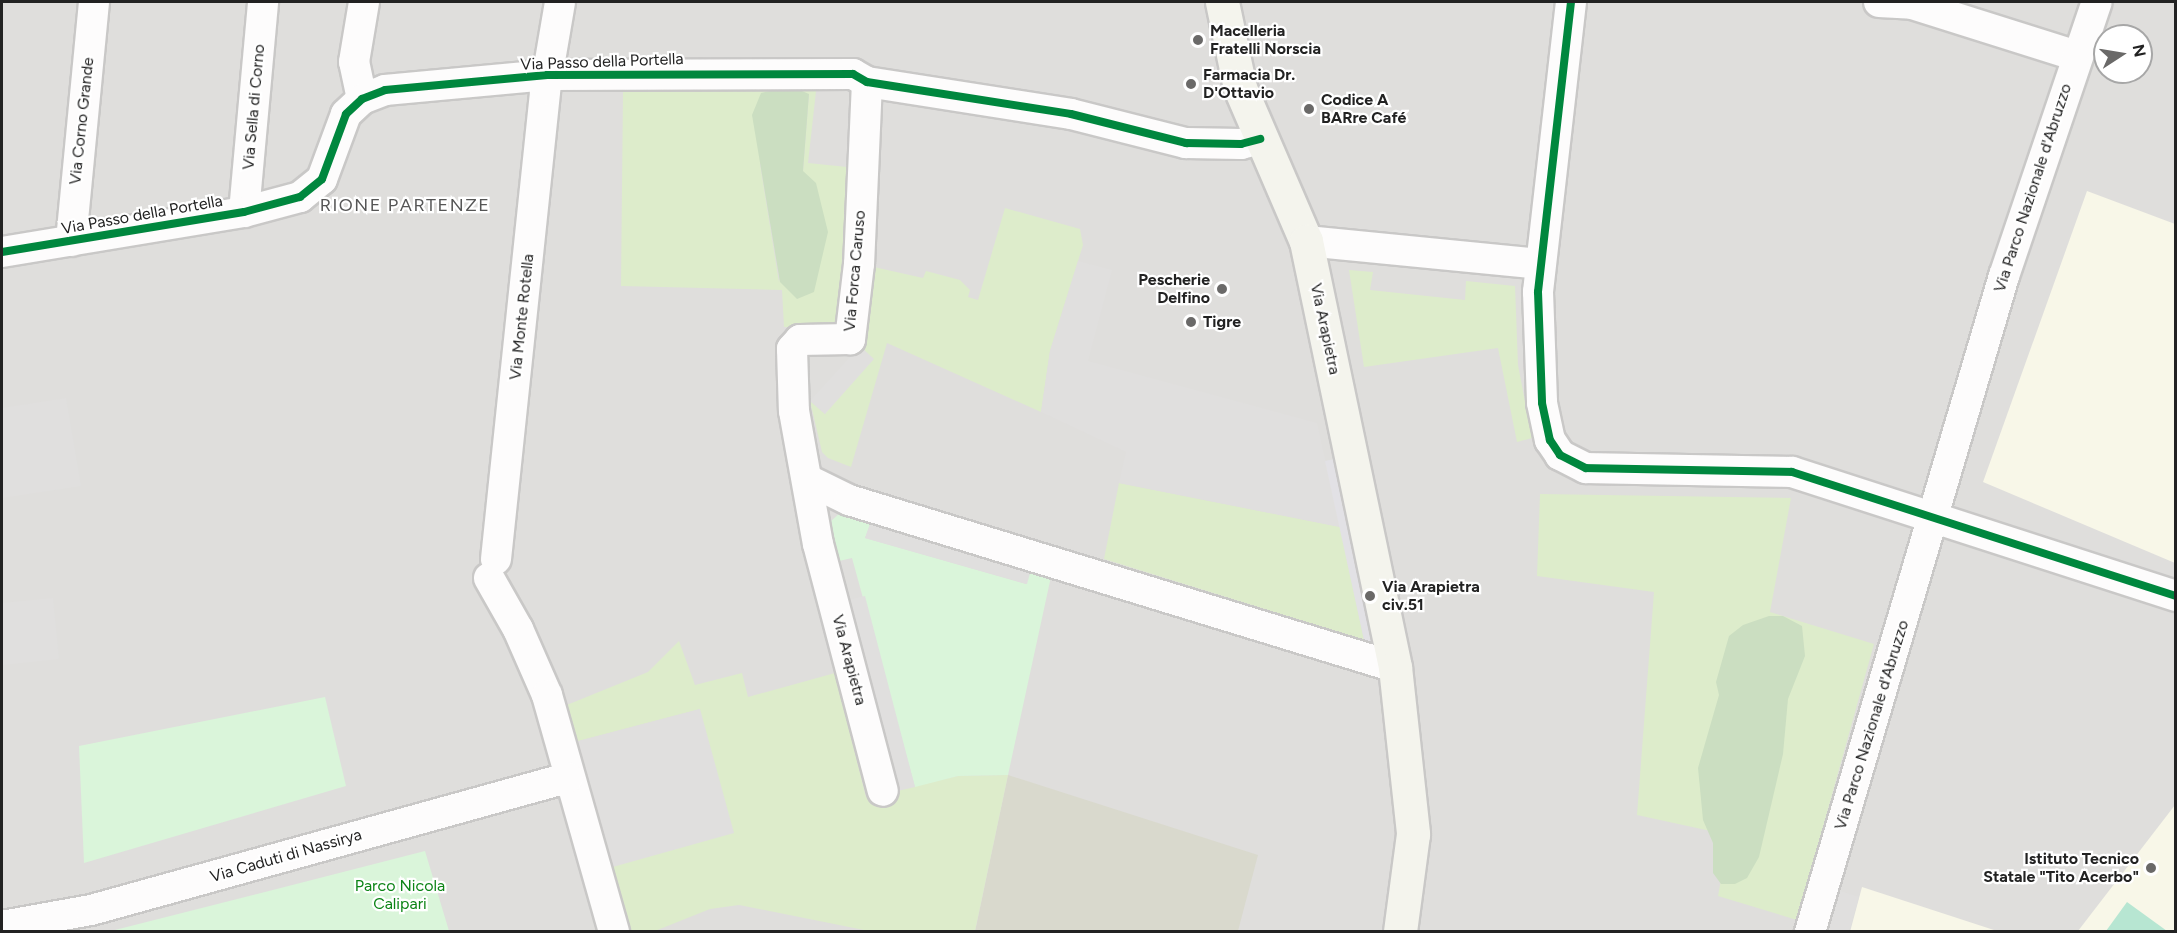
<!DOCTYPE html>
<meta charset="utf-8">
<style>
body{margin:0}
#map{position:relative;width:2177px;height:933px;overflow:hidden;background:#f0eeeb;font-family:Figtree,sans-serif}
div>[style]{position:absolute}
.residential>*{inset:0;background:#dfdedc}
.education>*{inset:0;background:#f8f7e8}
.construction>*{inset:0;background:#d9d9cd}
.grass>*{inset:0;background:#ddeccb}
.forest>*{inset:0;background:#cbdec1}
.park>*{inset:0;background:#daf5da}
.pitch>*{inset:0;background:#b7e6d2}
.parking>*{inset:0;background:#e0dfde}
.plaza>*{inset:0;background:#e2e1e5}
.roads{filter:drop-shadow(2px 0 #c9c8c7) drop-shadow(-2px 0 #c9c8c7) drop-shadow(0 2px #c9c8c7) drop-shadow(0 -2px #c9c8c7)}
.street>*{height:30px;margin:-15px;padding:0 15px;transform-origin:15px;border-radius:15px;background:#fdfcfc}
.secondary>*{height:33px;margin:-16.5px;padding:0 16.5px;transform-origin:16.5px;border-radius:16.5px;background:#f4f4ed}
.cycleway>*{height:8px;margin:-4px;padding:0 4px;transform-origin:4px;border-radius:4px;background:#00873e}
.dots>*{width:16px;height:16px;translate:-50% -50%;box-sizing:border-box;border:3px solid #fff;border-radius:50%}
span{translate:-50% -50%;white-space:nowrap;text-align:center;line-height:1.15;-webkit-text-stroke:4.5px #fff;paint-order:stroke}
.poi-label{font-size:16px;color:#222;font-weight:700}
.left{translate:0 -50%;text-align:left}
.right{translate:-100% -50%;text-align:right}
.street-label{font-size:16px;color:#222}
.park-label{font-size:16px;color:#0c8416}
.neighbourhood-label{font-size:18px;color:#555;letter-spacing:1.5px}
.frame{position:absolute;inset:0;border:3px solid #222;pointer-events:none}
.north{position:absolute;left:2093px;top:24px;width:60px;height:60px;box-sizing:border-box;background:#fff;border:2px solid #a7a7a7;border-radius:50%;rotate:78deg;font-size:16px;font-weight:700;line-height:24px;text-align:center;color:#222}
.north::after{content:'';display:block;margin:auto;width:21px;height:27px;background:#6a6968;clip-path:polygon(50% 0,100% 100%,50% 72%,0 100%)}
</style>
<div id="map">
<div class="residential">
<i style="clip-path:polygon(evenodd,2px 2px,2175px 2px,2175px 931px,2px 932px,2px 2px,2105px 36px,2141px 36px,2141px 72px,2105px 72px,2105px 36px)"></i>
</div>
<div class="education">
<i style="clip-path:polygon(2087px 191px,2175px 224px,2175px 563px,1983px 482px)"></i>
<i style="clip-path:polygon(2175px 805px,2175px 931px,2078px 931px)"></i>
<i style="clip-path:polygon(1862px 887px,1997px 931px,1850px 932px)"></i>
</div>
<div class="construction">
<i style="clip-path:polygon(1008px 775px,1258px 855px,1238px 931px,975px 932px)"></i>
</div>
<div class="grass">
<i style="clip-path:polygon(evenodd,817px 82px,808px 163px,857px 168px,845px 330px,784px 327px,782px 290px,621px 286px,623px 91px,817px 82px,809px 94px,803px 171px,779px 282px,760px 164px,809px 94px)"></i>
<i style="clip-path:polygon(1005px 208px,1080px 229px,1083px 245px,1050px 351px,1041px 412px,887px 343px,851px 467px,828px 458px,822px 452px,810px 401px,825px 414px,860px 346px,867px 340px,856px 338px,865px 265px,923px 278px,926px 271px,960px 280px,970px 290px,968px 297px,978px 300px)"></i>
<i style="clip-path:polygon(1349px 270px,1373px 272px,1370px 290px,1465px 300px,1466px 281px,1515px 286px,1518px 365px,1532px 438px,1517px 442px,1498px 348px,1364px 367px)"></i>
<i style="clip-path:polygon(1119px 483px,1340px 527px,1364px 640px,1104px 559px)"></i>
<i style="clip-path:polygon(1540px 494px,1791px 498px,1770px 612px,1874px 644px,1797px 920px,1718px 896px,1729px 835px,1637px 815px,1654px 592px,1537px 576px)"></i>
<i style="clip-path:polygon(679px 641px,695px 685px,742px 673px,748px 697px,835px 673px,866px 797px,958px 776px,1008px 775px,975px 931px,869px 931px,739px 905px,710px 909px,655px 931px,629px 931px,609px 868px,700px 709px,567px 744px,557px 709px,648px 672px)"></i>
</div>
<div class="forest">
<i style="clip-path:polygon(790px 86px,809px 94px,803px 171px,816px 183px,828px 232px,814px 292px,797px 299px,780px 282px,752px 115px,761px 93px)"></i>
<i style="clip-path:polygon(1769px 616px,1783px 616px,1802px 626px,1805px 656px,1788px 699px,1783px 754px,1759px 857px,1747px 878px,1735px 884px,1721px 884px,1713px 873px,1713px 843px,1703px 820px,1698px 768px,1719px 695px,1716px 682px,1729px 636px,1743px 625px)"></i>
</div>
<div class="park">
<i style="clip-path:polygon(842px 511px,872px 519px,865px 538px,1026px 584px,1032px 566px,1052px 572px,1008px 775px,958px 776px,915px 787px,852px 558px,835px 562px,828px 532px,830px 522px)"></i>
<i style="clip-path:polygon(325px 697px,346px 786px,84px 863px,79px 746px)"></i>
<i style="clip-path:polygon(425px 851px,449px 931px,111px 931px,265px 892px)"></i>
</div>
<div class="pitch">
<i style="clip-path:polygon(2127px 902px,2167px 931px,2106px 931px)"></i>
</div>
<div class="parking">
<i style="clip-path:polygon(1078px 261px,1112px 270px,1088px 361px,1317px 423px,1340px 527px,1119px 483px,1126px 452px,1041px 412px,1050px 351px)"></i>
<i style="clip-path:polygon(860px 346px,874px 359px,825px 414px,810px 401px)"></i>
<i style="clip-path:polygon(66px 398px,81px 486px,2px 498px,2px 408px)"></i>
<i style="clip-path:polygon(872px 519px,1032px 566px,1027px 584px,865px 538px)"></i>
<i style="clip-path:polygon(865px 596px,915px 787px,893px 792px,845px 601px)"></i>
<i style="clip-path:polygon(53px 598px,59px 659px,2px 665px,2px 603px)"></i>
<i style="clip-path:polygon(700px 709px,734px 833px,602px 870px,567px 744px)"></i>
<i style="clip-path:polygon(1837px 890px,1859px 897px,1849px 931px,1825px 932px)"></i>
</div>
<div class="plaza">
<i style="clip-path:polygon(1345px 457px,1385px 647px,1364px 640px,1325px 461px)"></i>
</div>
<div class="roads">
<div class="street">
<i style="left:1571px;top:2px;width:292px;rotate:96.5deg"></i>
<i style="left:1538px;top:292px;width:111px;rotate:87.9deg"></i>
<i style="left:1542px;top:403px;width:38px;rotate:78deg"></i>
<i style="left:1550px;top:440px;width:18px;rotate:56deg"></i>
<i style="left:1560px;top:455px;width:29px;rotate:27deg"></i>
<i style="left:1586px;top:468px;width:206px;rotate:1.1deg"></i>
<i style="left:1792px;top:472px;width:404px;rotate:17.9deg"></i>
<i style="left:1879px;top:2px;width:33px;rotate:3deg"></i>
<i style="left:1912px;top:4px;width:173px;rotate:17.5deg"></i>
<i style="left:867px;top:82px;width:182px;rotate:92.5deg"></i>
<i style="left:859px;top:264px;width:76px;rotate:96.8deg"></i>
<i style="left:850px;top:339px;width:50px;rotate:178.9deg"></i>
<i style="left:800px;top:340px;width:12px;rotate:132deg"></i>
<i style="left:792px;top:349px;width:62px;rotate:88.2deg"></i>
<i style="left:794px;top:411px;width:135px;rotate:79.8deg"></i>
<i style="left:818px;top:544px;width:255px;rotate:75.3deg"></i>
<i style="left:362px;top:99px;width:38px;rotate:-102deg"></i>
<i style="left:354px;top:62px;width:61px;rotate:-80.5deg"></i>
<i style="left:244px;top:212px;width:211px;rotate:-84.8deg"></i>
<i style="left:71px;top:241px;width:240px;rotate:-84.5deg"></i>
<i style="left:1306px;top:241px;width:235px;rotate:5.6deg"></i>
<i style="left:2px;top:252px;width:245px;rotate:-9.4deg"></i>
<i style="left:244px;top:212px;width:58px;rotate:-15deg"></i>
<i style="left:300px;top:197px;width:28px;rotate:-39deg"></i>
<i style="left:322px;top:179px;width:69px;rotate:-69.7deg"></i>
<i style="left:346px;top:114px;width:22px;rotate:-43deg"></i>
<i style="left:362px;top:99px;width:25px;rotate:-21deg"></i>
<i style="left:385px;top:90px;width:163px;rotate:-5.3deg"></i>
<i style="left:547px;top:75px;width:306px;rotate:-0.2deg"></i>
<i style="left:853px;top:74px;width:16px;rotate:30deg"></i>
<i style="left:867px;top:82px;width:206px;rotate:8.9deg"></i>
<i style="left:1071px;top:114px;width:119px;rotate:14.2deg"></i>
<i style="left:1186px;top:143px;width:55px;rotate:1deg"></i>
<i style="left:1241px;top:144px;width:20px;rotate:-15deg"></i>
<i style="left:808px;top:480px;width:46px;rotate:26deg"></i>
<i style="left:849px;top:500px;width:571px;rotate:17.01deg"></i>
<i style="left:496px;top:559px;width:472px;rotate:-84deg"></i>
<i style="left:545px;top:90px;width:89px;rotate:-80.3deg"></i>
<i style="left:489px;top:578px;width:59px;rotate:60.4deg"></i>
<i style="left:518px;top:629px;width:72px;rotate:66.3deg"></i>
<i style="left:547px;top:695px;width:246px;rotate:74.2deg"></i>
<i style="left:2px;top:926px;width:90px;rotate:-10.2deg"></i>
<i style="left:91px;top:910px;width:495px;rotate:-15.5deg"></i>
<i style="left:1810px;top:932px;width:684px;rotate:-73.53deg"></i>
<i style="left:2004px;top:276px;width:289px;rotate:-71.3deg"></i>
</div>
<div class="secondary">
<i style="left:1222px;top:2px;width:88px;rotate:78.2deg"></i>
<i style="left:1240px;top:88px;width:167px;rotate:66.7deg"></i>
<i style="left:1306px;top:241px;width:435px;rotate:78.2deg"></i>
<i style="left:1395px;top:667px;width:168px;rotate:83.8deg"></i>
<i style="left:1413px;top:834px;width:99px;rotate:97.6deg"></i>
</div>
</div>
<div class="cycleway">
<i style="left:1571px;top:2px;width:292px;rotate:96.5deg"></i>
<i style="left:1538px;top:292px;width:111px;rotate:87.9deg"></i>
<i style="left:1542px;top:403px;width:38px;rotate:78deg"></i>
<i style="left:1550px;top:440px;width:18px;rotate:56deg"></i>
<i style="left:1560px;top:455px;width:29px;rotate:27deg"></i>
<i style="left:1586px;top:468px;width:206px;rotate:1.1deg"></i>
<i style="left:1792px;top:472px;width:404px;rotate:17.9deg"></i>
<i style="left:2px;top:252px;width:245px;rotate:-9.4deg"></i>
<i style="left:244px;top:212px;width:58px;rotate:-15deg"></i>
<i style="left:300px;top:197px;width:28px;rotate:-39deg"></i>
<i style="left:322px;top:179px;width:69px;rotate:-69.7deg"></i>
<i style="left:346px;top:114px;width:22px;rotate:-43deg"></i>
<i style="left:362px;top:99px;width:25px;rotate:-21deg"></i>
<i style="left:385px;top:90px;width:163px;rotate:-5.3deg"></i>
<i style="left:547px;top:75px;width:306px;rotate:-0.2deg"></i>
<i style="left:853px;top:74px;width:16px;rotate:30deg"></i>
<i style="left:867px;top:82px;width:206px;rotate:8.9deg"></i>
<i style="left:1071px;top:114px;width:119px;rotate:14.2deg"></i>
<i style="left:1186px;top:143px;width:55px;rotate:1deg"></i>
<i style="left:1241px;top:144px;width:20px;rotate:-15deg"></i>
</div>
<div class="dots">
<i style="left:1198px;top:40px;background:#6a6968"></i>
<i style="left:1191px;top:84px;background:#6a6968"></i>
<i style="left:1309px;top:109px;background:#6a6968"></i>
<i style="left:1222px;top:289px;background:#6a6968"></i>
<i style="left:1191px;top:322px;background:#6a6968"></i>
<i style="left:1370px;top:596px;background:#6a6968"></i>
<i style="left:2151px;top:868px;background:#6a6968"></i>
</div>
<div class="poi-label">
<span class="left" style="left:1210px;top:40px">Macelleria<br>Fratelli Norscia</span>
<span class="left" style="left:1203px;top:84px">Farmacia Dr.<br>D'Ottavio</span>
<span class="left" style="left:1321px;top:109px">Codice A<br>BARre Café</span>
<span class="right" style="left:1210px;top:289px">Pescherie<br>Delfino</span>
<span class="left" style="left:1203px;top:322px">Tigre</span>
<span class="left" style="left:1382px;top:596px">Via Arapietra<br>civ.51</span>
<span class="right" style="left:2139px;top:868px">Istituto Tecnico<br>Statale "Tito Acerbo"</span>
</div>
<div class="street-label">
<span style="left:602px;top:62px;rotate:-2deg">Via Passo della Portella</span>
<span style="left:254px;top:107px;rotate:-85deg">Via Sella di Corno</span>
<span style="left:82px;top:121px;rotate:-84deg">Via Corno Grande</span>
<span style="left:2033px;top:188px;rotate:-72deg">Via Parco Nazionale d'Abruzzo</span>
<span style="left:142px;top:215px;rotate:-10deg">Via Passo della Portella</span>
<span style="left:855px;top:271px;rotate:-85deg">Via Forca Caruso</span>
<span style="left:522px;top:317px;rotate:-84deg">Via Monte Rotella</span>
<span style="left:1325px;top:329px;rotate:78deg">Via Arapietra</span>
<span style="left:849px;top:660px;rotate:75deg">Via Arapietra</span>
<span style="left:1872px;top:725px;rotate:-73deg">Via Parco Nazionale d'Abruzzo</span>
<span style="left:286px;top:856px;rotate:-16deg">Via Caduti di Nassirya</span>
</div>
<div class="park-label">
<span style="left:400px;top:895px">Parco Nicola<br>Calipari</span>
</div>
<div class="neighbourhood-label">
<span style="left:405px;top:205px">RIONE PARTENZE</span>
</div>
<div class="frame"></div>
<div class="north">N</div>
</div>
